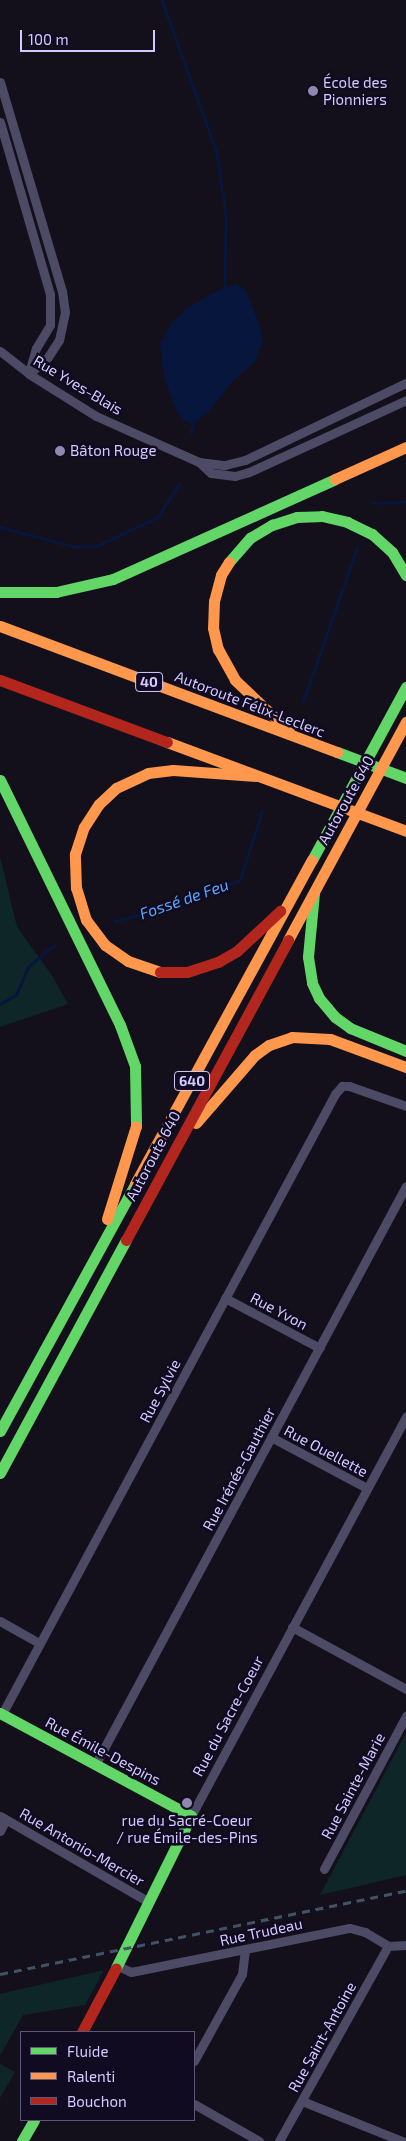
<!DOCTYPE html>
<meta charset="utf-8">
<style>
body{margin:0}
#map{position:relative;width:406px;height:2141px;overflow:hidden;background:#13101b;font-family:"Exo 2",sans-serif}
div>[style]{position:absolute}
.green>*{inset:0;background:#0f2629}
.water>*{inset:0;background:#06163c}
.stream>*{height:2.5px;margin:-1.25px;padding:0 1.25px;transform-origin:1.25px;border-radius:1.25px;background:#06163c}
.street>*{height:9px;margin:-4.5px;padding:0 4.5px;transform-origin:4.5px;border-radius:4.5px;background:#4d4a65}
.fast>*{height:11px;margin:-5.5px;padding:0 5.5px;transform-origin:5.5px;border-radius:5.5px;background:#63d668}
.slow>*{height:11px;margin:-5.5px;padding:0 5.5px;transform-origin:5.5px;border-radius:5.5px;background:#ff974d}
.jam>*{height:11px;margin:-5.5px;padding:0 5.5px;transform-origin:5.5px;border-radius:5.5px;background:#b3261e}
.rail>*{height:2.5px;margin-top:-1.25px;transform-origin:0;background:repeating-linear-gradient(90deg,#405266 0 8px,transparent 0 14px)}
.dots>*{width:14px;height:14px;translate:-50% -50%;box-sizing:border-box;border:2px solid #100b20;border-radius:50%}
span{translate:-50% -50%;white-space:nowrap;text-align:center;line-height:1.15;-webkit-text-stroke:5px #100b20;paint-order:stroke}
.shield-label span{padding:1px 4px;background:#100b20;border:1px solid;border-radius:4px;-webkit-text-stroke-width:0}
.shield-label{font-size:14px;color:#d4caff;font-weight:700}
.poi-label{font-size:15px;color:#d4caff}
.left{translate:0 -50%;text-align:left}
.street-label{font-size:15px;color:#d4caff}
.water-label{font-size:16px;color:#58a7ff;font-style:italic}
.legend{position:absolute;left:20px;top:2031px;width:175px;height:90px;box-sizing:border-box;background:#100b20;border:1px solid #5e5779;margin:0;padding:6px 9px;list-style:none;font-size:15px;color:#d4caff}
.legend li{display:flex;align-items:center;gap:10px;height:25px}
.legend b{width:25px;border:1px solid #5e5779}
.scale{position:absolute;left:20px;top:30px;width:135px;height:22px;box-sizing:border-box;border:2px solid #d4caff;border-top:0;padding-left:6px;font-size:15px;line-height:18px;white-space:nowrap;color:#d4caff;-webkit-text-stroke:4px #100b20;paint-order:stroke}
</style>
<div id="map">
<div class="green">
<i style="clip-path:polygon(0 857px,17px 927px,51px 974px,68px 1004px,0 1027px)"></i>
<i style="clip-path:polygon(406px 1733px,406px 1875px,320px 1895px,396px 1752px)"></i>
<i style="clip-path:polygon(104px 1970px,85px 2005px,23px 2015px,0 2056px,0 1994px)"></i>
<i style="clip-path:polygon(0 2064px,15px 2072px,0 2098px)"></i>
</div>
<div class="water">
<i style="clip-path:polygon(237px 284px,246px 290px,259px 324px,263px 343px,254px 363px,234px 380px,209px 411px,193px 424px,183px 421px,173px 404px,164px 376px,160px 345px,171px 323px,187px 308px,219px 290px)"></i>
</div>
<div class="stream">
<i style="left:162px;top:0;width:163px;rotate:70.2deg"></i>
<i style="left:217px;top:153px;width:62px;rotate:81.6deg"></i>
<i style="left:226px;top:214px;width:77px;rotate:90.7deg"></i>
<i style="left:191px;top:433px;width:13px;rotate:-77deg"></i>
<i style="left:373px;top:503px;width:33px;rotate:-2deg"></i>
<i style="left:0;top:527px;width:79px;rotate:14.7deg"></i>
<i style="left:76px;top:547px;width:21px;rotate:-3deg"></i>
<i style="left:97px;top:546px;width:68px;rotate:-25.4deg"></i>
<i style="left:158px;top:517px;width:39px;rotate:-58deg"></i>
<i style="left:303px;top:702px;width:163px;rotate:-70.7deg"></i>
<i style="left:115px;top:921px;width:56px;rotate:-14.5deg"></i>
<i style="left:169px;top:907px;width:76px;rotate:-20.8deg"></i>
<i style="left:240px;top:880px;width:72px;rotate:-72.3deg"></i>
<i style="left:0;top:1004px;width:18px;rotate:-29deg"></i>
<i style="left:16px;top:995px;width:30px;rotate:-67deg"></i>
<i style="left:28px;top:967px;width:34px;rotate:-40deg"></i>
</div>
<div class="street">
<i style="left:0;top:82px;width:218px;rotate:73.5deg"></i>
<i style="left:62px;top:291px;width:21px;rotate:82deg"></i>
<i style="left:65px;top:312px;width:29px;rotate:102deg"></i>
<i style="left:59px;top:340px;width:20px;rotate:123deg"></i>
<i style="left:48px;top:357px;width:25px;rotate:138deg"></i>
<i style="left:0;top:122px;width:179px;rotate:73.8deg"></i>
<i style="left:50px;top:294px;width:31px;rotate:90deg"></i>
<i style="left:50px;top:325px;width:27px;rotate:121deg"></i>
<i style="left:36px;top:348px;width:26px;rotate:106deg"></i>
<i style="left:0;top:351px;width:37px;rotate:38deg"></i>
<i style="left:29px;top:374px;width:79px;rotate:32.1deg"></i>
<i style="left:96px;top:416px;width:113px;rotate:24.1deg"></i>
<i style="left:199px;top:462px;width:26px;rotate:7deg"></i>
<i style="left:225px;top:465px;width:21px;rotate:-14deg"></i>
<i style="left:245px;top:460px;width:178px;rotate:-25.6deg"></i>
<i style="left:199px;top:462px;width:16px;rotate:43deg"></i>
<i style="left:211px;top:473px;width:24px;rotate:7deg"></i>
<i style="left:235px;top:476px;width:15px;rotate:-16deg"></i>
<i style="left:249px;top:472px;width:173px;rotate:-24.6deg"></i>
<i style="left:225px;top:1298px;width:107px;rotate:27.8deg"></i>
<i style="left:271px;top:1437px;width:109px;rotate:28deg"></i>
<i style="left:0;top:1621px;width:45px;rotate:29.4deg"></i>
<i style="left:292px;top:1627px;width:130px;rotate:28.5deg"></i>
<i style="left:2px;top:1714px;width:704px;rotate:-61.76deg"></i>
<i style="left:335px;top:1094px;width:11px;rotate:-49deg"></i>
<i style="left:342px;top:1086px;width:7px"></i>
<i style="left:349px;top:1086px;width:60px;rotate:19.3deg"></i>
<i style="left:95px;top:1765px;width:657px;rotate:-61.76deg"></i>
<i style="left:0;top:1816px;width:172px;rotate:30deg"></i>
<i style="left:191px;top:1816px;width:454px;rotate:-61.7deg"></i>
<i style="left:0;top:1831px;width:13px;rotate:-63deg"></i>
<i style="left:324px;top:1869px;width:174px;rotate:-61.8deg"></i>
<i style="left:118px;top:1966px;width:14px;rotate:25deg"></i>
<i style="left:131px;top:1972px;width:223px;rotate:-11.4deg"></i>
<i style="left:350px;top:1928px;width:16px;rotate:15deg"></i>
<i style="left:365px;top:1932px;width:27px;rotate:31deg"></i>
<i style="left:388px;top:1946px;width:18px;rotate:-3deg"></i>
<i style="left:194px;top:2061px;width:99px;rotate:-61.1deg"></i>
<i style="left:242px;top:1974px;width:24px;rotate:-83deg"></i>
<i style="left:302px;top:2101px;width:108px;rotate:21.8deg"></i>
<i style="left:194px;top:2104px;width:75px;rotate:29.6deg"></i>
<i style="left:279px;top:2141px;width:223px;rotate:-60.8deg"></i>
</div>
<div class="fast">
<i style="left:229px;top:562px;width:32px;rotate:-49deg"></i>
<i style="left:250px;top:538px;width:26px;rotate:-31deg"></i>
<i style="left:272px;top:525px;width:26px;rotate:-18deg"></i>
<i style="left:297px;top:517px;width:25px;rotate:-2deg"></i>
<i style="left:322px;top:516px;width:26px;rotate:13deg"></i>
<i style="left:347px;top:522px;width:28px;rotate:26deg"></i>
<i style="left:372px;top:534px;width:27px;rotate:42deg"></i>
<i style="left:392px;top:552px;width:27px;rotate:59deg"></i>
<i style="left:0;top:592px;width:56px"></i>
<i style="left:56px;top:592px;width:58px;rotate:-12.8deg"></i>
<i style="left:113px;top:579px;width:243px;rotate:-24.2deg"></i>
<i style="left:337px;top:752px;width:74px;rotate:20.6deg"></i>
<i style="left:0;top:780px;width:273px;rotate:63.9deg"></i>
<i style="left:120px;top:1025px;width:44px;rotate:69.9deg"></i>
<i style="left:135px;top:1066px;width:60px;rotate:89deg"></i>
<i style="left:312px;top:860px;width:197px;rotate:-61.5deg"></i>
<i style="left:314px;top:893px;width:64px;rotate:95.4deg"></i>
<i style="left:308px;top:957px;width:26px;rotate:81deg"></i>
<i style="left:312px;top:983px;width:17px;rotate:65deg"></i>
<i style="left:319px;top:998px;width:25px;rotate:50deg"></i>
<i style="left:335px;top:1017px;width:19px;rotate:36deg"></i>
<i style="left:350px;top:1028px;width:61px;rotate:22.3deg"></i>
<i style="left:0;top:1431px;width:281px;rotate:-61.3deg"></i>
<i style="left:0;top:1473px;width:265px;rotate:-61.6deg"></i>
<i style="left:0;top:1713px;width:217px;rotate:28.3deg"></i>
<i style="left:191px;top:1816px;width:169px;rotate:116.3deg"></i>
<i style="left:22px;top:2141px;width:24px;rotate:-60deg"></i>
</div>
<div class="slow">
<i style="left:335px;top:479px;width:78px;rotate:-24.3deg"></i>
<i style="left:229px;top:562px;width:15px;rotate:122deg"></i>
<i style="left:221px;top:575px;width:27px;rotate:105deg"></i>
<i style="left:214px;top:601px;width:27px;rotate:92deg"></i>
<i style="left:213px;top:628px;width:22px;rotate:77deg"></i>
<i style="left:218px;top:649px;width:35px;rotate:61deg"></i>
<i style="left:235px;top:680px;width:74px;rotate:43.4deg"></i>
<i style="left:0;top:626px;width:360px;rotate:20.5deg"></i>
<i style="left:167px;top:742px;width:255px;rotate:20.4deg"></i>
<i style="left:288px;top:940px;width:248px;rotate:-61.6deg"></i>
<i style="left:160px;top:972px;width:34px;rotate:-161deg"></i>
<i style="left:128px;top:961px;width:28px;rotate:-145deg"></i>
<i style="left:105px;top:945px;width:31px;rotate:-127deg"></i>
<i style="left:86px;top:920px;width:34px;rotate:-107deg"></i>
<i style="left:76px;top:888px;width:34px;rotate:-92deg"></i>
<i style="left:75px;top:854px;width:28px;rotate:-72deg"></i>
<i style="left:84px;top:827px;width:27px;rotate:-57deg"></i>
<i style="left:99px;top:804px;width:23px;rotate:-43deg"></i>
<i style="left:116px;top:788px;width:35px;rotate:-25deg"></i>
<i style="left:148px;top:773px;width:25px;rotate:-7deg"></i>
<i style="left:173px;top:770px;width:83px;rotate:4.1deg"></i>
<i style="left:196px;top:1123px;width:90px;rotate:-49.1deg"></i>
<i style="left:255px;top:1055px;width:17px;rotate:-36deg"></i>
<i style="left:269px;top:1045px;width:24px;rotate:-19deg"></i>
<i style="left:292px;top:1037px;width:38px;rotate:3deg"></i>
<i style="left:330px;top:1039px;width:81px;rotate:20.2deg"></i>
<i style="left:135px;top:1184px;width:369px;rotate:-61.4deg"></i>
<i style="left:107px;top:1219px;width:97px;rotate:-72.7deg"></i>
</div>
<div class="jam">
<i style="left:0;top:680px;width:178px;rotate:20.4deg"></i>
<i style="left:160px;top:972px;width:27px"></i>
<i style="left:187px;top:972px;width:33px;rotate:-18deg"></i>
<i style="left:218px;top:962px;width:22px;rotate:-30deg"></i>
<i style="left:237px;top:951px;width:59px;rotate:-42.9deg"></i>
<i style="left:126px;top:1240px;width:341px;rotate:-61.6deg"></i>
<i style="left:82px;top:2032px;width:72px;rotate:-62deg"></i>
</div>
<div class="rail">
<i style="left:0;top:1974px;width:414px;rotate:-11.6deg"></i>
</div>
<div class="dots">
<i style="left:313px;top:91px;background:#9089af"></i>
<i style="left:60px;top:451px;background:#9089af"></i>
<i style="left:187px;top:1803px;background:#9089af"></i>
</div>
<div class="shield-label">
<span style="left:149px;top:682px">40</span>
<span style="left:192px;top:1081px">640</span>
</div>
<div class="poi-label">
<span class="left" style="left:323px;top:91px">École des<br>Pionniers</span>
<span class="left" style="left:70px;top:451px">Bâton Rouge</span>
<span style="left:187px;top:1829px">rue du Sacré-Coeur<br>/ rue Émile-des-Pins</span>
</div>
<div class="street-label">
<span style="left:78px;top:385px;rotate:31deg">Rue Yves-Blais</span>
<span style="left:250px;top:704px;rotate:21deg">Autoroute Félix-Leclerc</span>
<span style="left:346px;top:800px;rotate:-61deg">Autoroute 640</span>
<span style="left:153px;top:1156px;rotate:-62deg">Autoroute 640</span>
<span style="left:279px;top:1311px;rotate:28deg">Rue Yvon</span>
<span style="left:160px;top:1391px;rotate:-62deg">Rue Sylvie</span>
<span style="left:326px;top:1451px;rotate:28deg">Rue Ouellette</span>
<span style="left:239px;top:1469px;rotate:-62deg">Rue Irénée-Gauthier</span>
<span style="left:228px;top:1716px;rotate:-62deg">Rue du Sacre-Coeur</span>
<span style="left:103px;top:1751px;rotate:28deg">Rue Émile-Despins</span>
<span style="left:353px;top:1786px;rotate:-62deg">Rue Sainte-Marie</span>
<span style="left:82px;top:1847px;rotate:30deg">Rue Antonio-Mercier</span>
<span style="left:261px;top:1932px;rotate:-12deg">Rue Trudeau</span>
<span style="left:322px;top:2037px;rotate:-61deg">Rue Saint-Antoine</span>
</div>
<div class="water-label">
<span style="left:184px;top:899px;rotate:-19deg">Fossé de Feu</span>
</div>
<ul class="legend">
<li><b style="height:6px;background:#63d668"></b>Fluide</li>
<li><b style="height:6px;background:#ff974d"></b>Ralenti</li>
<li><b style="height:6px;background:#b3261e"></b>Bouchon</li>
</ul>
<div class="scale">100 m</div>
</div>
